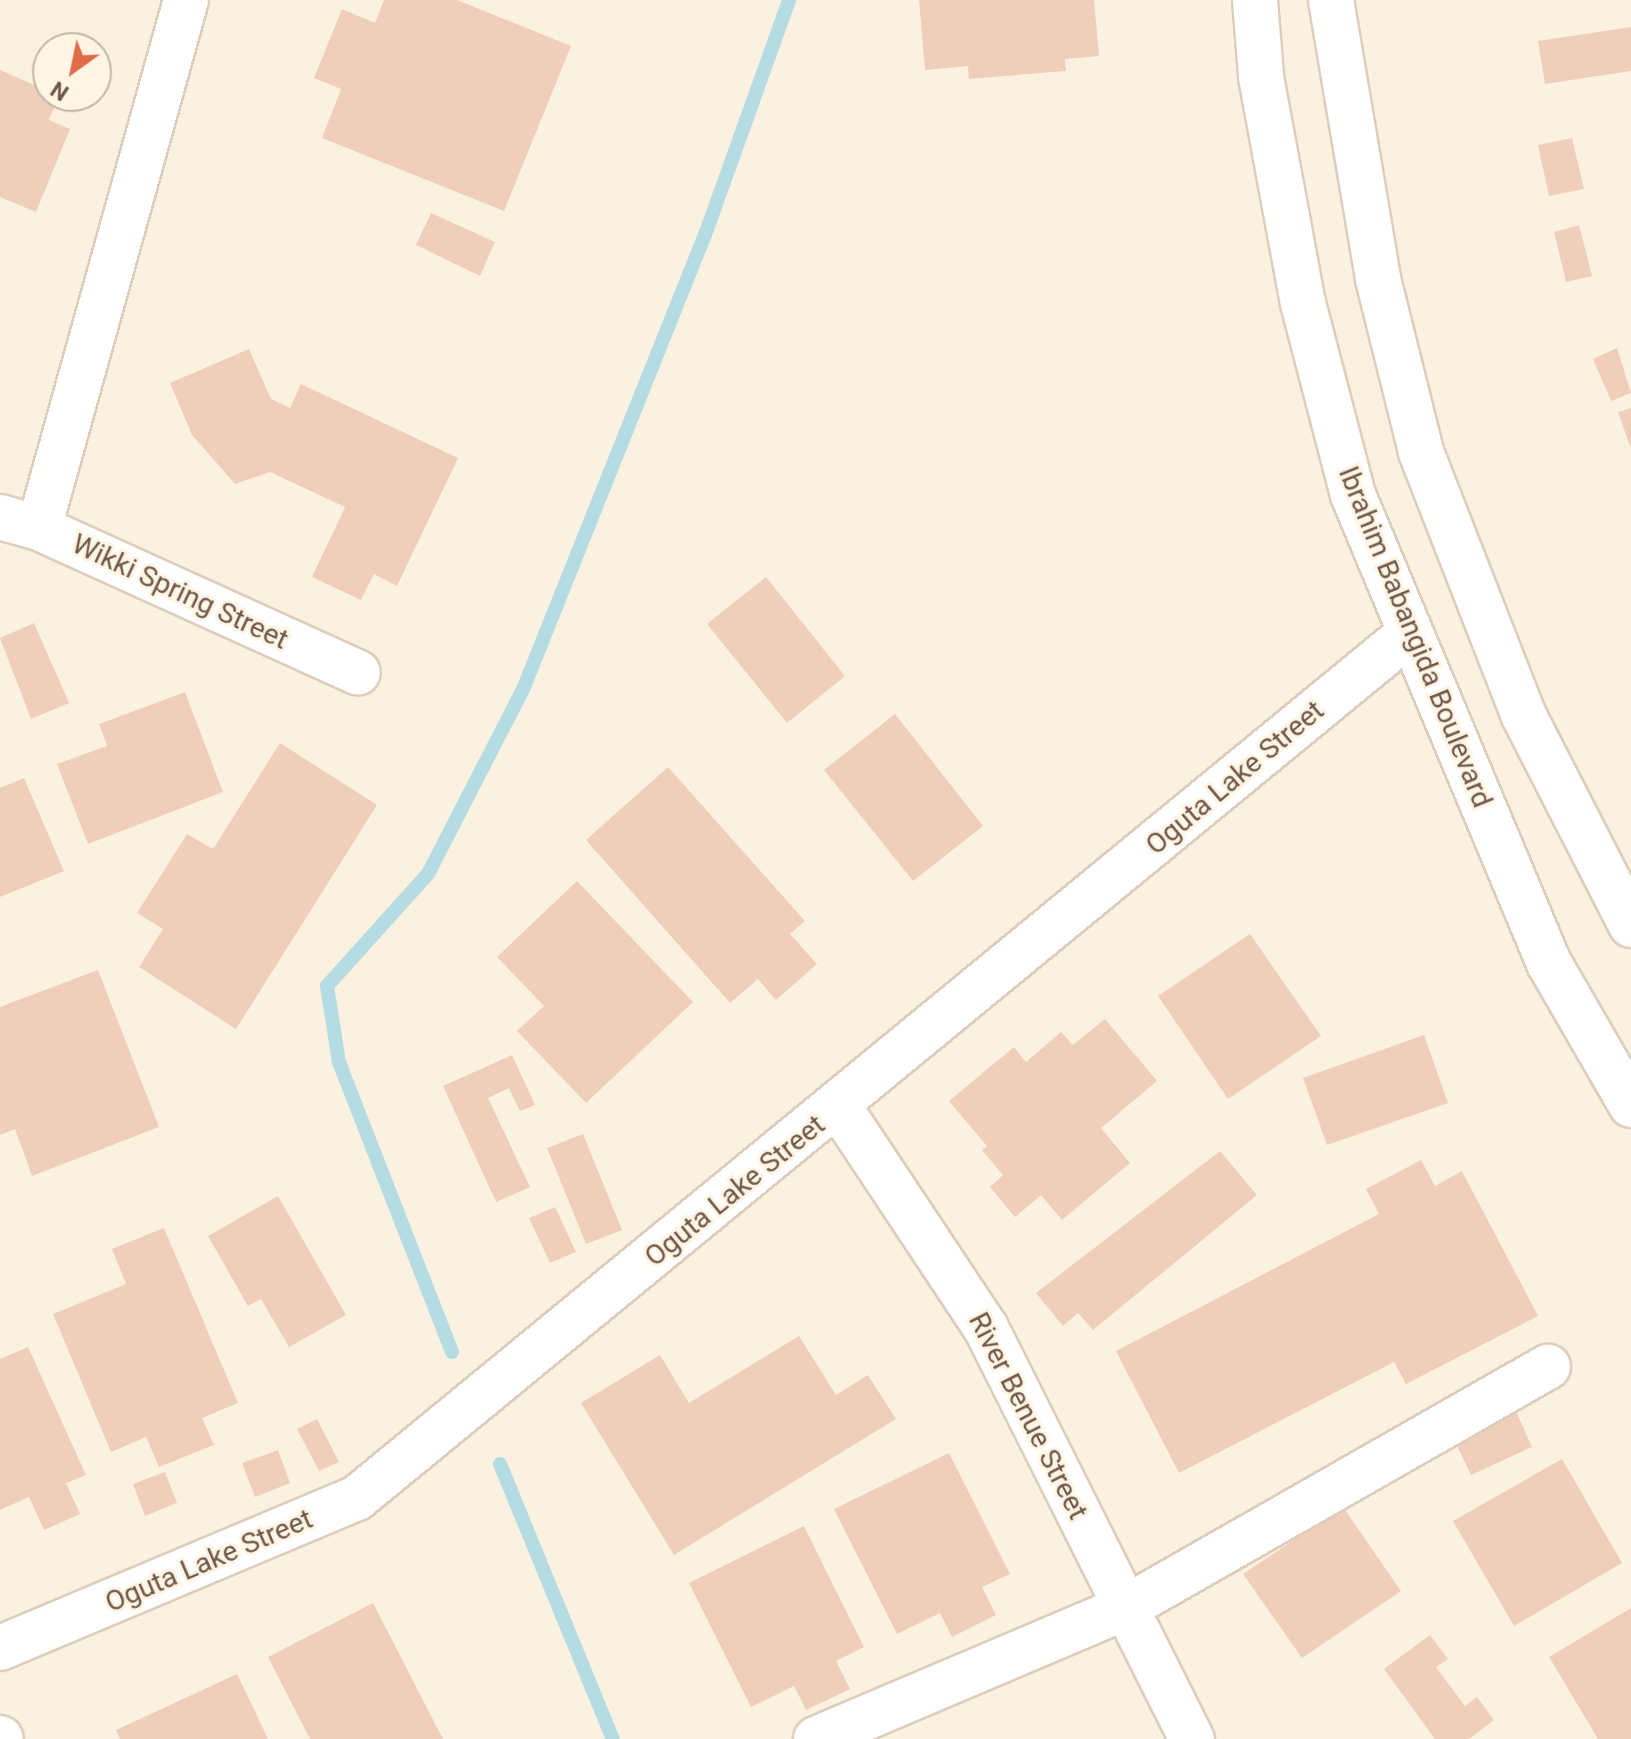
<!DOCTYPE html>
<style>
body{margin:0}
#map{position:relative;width:1631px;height:1739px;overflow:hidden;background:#fbf1e0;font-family:Roboto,sans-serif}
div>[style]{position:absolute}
.stream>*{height:14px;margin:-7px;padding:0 7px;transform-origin:7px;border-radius:7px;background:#b6dce3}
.building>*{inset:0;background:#efcfb9}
.roads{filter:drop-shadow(2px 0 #decdbd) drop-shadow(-2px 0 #decdbd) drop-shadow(0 2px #decdbd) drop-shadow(0 -2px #decdbd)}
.street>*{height:44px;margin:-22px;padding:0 22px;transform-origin:22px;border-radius:22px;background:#fff}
.secondary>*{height:44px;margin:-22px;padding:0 22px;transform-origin:22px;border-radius:22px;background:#fff}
span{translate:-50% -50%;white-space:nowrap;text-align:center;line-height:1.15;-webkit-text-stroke:6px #fef5e5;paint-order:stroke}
.street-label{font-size:28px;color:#705749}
.north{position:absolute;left:32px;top:32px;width:80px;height:80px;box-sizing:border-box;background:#fef5e5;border:2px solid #c5b6a7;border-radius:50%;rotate:213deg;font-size:22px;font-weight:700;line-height:32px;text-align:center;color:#705749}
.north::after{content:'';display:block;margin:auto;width:28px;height:36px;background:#e16c49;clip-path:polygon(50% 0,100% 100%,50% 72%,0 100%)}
</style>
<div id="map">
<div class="stream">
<i style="left:452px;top:1352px;width:311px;rotate:-111.3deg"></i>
<i style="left:339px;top:1062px;width:77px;rotate:-99deg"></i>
<i style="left:327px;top:986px;width:151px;rotate:-48deg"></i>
<i style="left:428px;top:874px;width:210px;rotate:-62.8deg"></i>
<i style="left:524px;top:687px;width:487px;rotate:-68.2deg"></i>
<i style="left:705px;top:235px;width:250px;rotate:-70.3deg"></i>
<i style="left:500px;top:1464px;width:297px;rotate:67.7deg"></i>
</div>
<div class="building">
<i style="clip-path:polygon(384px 0,457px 0,571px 46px,504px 211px,322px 138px,341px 89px,314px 78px,342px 9px,375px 23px)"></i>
<i style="clip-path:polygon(919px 0,1094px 0,1099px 56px,1065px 59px,1066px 71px,969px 79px,968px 66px,925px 70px)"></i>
<i style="clip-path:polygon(1631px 27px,1631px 71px,1545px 84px,1538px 41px)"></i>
<i style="clip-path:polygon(0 70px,59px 96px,49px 120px,70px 129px,36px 212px,0 197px)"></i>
<i style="clip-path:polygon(1572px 138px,1584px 189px,1549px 196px,1538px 145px)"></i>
<i style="clip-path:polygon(431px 213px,495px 242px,480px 276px,416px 245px)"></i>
<i style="clip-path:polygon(1579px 225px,1592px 276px,1566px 282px,1554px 232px)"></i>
<i style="clip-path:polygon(1617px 348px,1631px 393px,1611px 401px,1593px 359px)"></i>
<i style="clip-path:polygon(249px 349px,271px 399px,290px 408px,301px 384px,458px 458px,397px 586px,374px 574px,361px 600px,312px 577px,345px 507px,270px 472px,235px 484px,192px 435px,170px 383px)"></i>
<i style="clip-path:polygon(1631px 408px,1631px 449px,1618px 412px)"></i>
<i style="clip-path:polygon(766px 577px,845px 676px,787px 723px,707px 624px)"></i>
<i style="clip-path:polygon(34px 623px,69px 703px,31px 719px,0 638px)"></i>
<i style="clip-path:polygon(185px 692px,223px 792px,88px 844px,57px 764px,107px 746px,99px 724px)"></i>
<i style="clip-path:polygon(895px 714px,983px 826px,913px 881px,824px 770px)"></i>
<i style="clip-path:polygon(280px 743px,377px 805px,236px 1029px,139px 967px,163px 929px,137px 913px,187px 834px,213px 849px)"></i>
<i style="clip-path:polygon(668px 767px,805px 921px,790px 934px,817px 964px,776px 1000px,758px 979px,730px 1003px,586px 840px)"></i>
<i style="clip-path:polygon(24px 778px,64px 871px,0 897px,0 788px)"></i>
<i style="clip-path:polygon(577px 881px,693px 1002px,586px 1103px,517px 1031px,544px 1006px,497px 957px)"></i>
<i style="clip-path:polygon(1250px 934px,1321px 1036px,1228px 1099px,1158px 996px)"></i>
<i style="clip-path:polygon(98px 970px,159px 1127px,32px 1176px,15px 1129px,0 1135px,0 1007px)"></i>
<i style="clip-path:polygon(1105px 1019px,1157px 1081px,1101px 1128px,1130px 1163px,1062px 1220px,1041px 1195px,1015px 1217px,990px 1187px,1003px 1175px,982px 1150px,987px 1146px,949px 1101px,1014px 1047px,1026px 1062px,1061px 1032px,1073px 1045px)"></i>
<i style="clip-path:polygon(1424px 1035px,1448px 1103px,1327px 1145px,1303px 1078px)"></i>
<i style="clip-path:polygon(512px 1055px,535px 1105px,520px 1111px,509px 1088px,488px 1098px,530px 1187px,496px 1202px,443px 1086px)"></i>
<i style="clip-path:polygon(583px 1134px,622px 1230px,586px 1244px,547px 1148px)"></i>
<i style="clip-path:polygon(1220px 1151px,1257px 1195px,1093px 1330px,1078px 1313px,1063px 1326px,1036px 1293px)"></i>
<i style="clip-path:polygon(1421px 1160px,1435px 1186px,1462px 1171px,1538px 1316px,1406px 1384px,1394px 1362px,1179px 1473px,1116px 1351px,1379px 1214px,1366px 1189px)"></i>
<i style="clip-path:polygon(278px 1196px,346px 1315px,289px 1347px,261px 1299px,248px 1306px,208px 1236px)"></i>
<i style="clip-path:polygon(555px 1207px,576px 1252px,550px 1263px,529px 1218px)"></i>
<i style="clip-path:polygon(164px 1228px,238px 1403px,202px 1418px,214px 1445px,159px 1467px,146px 1437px,111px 1452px,53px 1314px,126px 1284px,112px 1249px)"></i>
<i style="clip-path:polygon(799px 1336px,836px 1395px,868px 1375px,896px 1419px,674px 1555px,581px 1403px,660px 1355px,689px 1403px)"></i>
<i style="clip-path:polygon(28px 1347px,86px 1475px,66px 1483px,80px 1514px,44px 1530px,29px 1497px,0 1510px,0 1359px)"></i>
<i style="clip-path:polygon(1515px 1409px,1532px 1447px,1471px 1475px,1453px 1437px)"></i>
<i style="clip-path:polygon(317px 1419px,339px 1462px,319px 1471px,297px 1429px)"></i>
<i style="clip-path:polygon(278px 1450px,290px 1483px,255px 1497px,242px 1463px)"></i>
<i style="clip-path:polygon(949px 1453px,1010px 1574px,982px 1587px,996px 1615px,952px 1637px,940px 1613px,897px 1634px,834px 1509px)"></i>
<i style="clip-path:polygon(1562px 1459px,1622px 1563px,1514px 1626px,1453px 1521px)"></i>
<i style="clip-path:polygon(165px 1472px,177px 1503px,145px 1516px,133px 1484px)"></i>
<i style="clip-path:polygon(1343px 1507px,1401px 1591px,1302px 1658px,1243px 1574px)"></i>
<i style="clip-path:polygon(804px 1526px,864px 1647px,836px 1661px,850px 1689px,806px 1710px,794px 1686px,751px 1707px,689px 1583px)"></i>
<i style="clip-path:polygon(373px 1603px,443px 1739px,310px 1739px,268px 1657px)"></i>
<i style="clip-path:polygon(1631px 1608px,1631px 1739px,1598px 1739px,1549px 1657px)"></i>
<i style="clip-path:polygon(1430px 1635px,1448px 1659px,1436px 1667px,1465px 1706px,1477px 1697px,1494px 1720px,1469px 1739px,1435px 1739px,1384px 1669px)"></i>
<i style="clip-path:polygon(237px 1674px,268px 1739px,120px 1739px,116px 1730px)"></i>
</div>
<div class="roads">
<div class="street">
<i style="left:0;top:517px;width:41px;rotate:15.8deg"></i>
<i style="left:39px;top:528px;width:350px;rotate:24.4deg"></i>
<i style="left:39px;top:528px;width:548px;rotate:-74.44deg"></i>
<i style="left:839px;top:1107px;width:265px;rotate:56.4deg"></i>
<i style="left:986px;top:1328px;width:460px;rotate:63.4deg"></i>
<i style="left:0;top:1648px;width:387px;rotate:-22.8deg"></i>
<i style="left:357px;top:1498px;width:1361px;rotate:-39.4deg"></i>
<i style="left:0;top:1738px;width:1px;rotate:45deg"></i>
<i style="left:816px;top:1739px;width:336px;rotate:-23deg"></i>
<i style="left:1125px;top:1608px;width:487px;rotate:-29.7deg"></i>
</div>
<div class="secondary">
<i style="left:1255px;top:0;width:77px;rotate:85.5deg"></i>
<i style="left:1261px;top:77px;width:230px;rotate:79.5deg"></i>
<i style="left:1303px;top:303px;width:198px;rotate:75.4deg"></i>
<i style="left:1353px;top:495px;width:507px;rotate:67.28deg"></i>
<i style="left:1549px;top:963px;width:164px;rotate:60deg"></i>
<i style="left:1331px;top:0;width:283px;rotate:80.4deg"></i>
<i style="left:1378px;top:279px;width:178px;rotate:76deg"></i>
<i style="left:1421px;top:452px;width:281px;rotate:68.7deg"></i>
<i style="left:1523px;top:714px;width:237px;rotate:62.9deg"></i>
</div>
</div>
<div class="street-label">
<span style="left:180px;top:592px;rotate:25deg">Wikki Spring Street</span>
<span style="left:1415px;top:637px;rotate:68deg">Ibrahim Babangida Boulevard</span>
<span style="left:1235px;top:778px;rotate:-40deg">Oguta Lake Street</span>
<span style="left:735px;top:1191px;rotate:-39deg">Oguta Lake Street</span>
<span style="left:1028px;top:1416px;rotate:63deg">River Benue Street</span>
<span style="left:209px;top:1561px;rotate:-23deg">Oguta Lake Street</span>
</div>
<div class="north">N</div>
</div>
